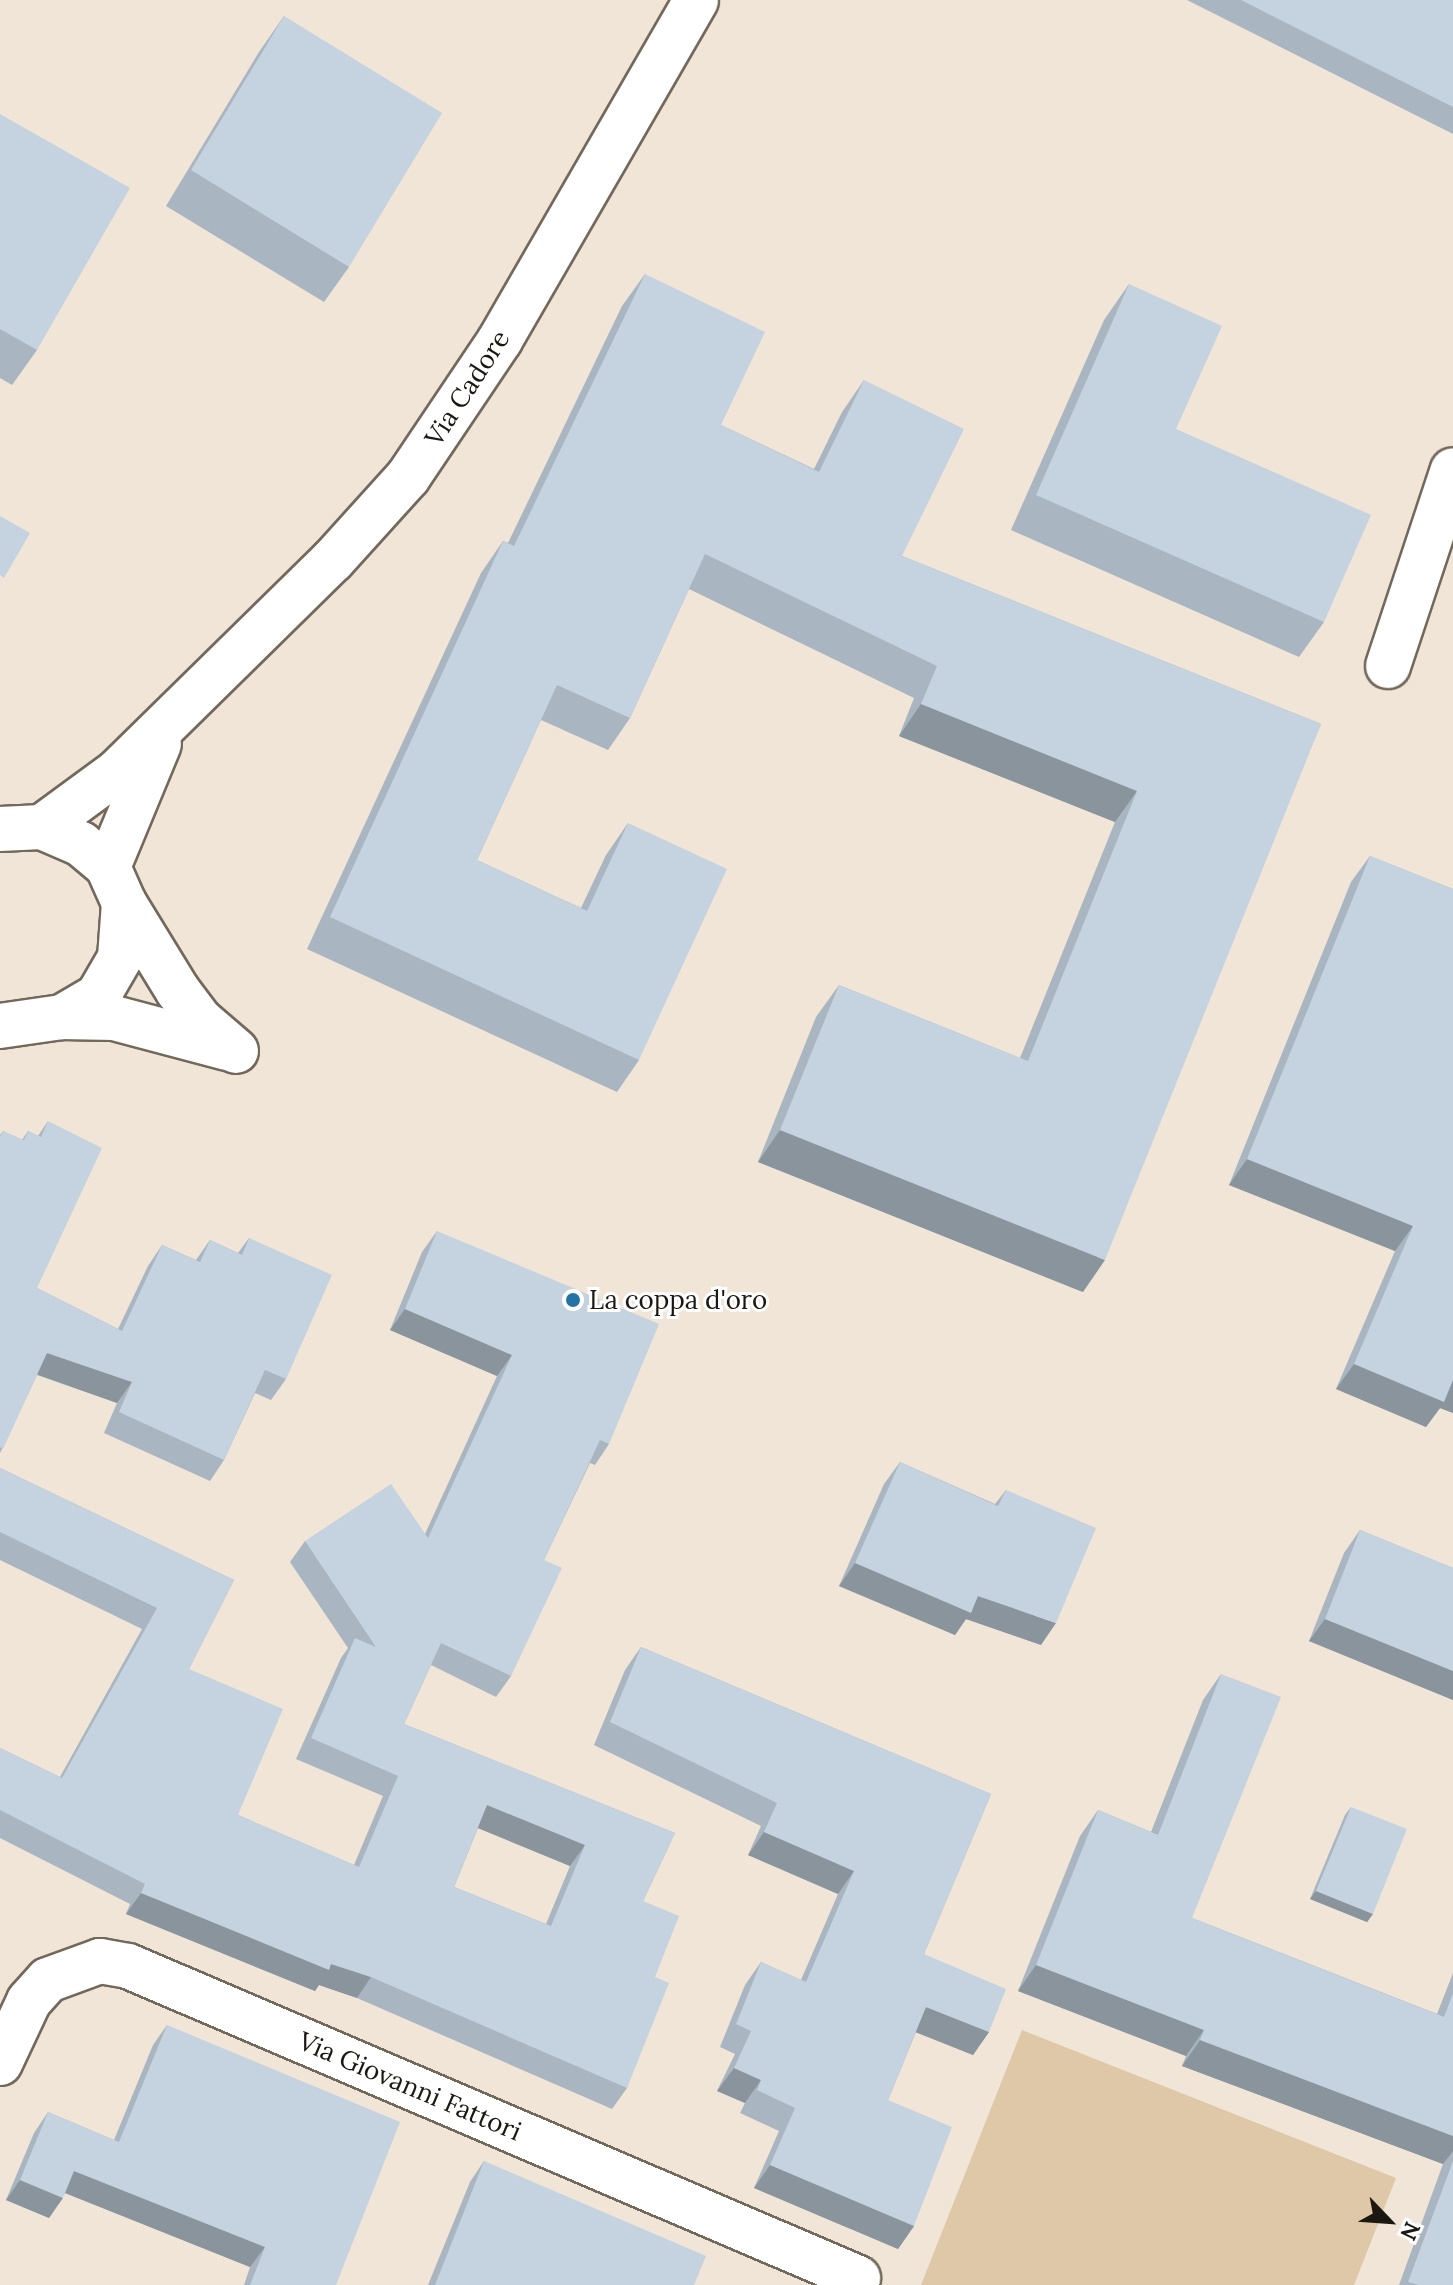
<!DOCTYPE html>
<style>
body{margin:0}
#map{position:relative;width:1453px;height:2285px;overflow:hidden;background:#f0e5d6;font-family:Lora,serif}
div>[style]{position:absolute}
.green>*{inset:0;background:#dec8a7}
.roads{filter:drop-shadow(2px 0 #72695c) drop-shadow(-2px 0 #72695c) drop-shadow(0 2px #72695c) drop-shadow(0 -2px #72695c)}
.street>*{height:44px;margin:-22px;padding:0 22px;transform-origin:22px;border-radius:22px;background:#fff}
.secondary>*{height:44px;margin:-22px;padding:0 22px;transform-origin:22px;border-radius:22px;background:#fff}
.wall>*{inset:0;background:#a9b5c0}
.shaded-wall>*{inset:0;background:#89949c}
.building>*{inset:0;background:#c4d3df}
.dots>*{width:22px;height:22px;translate:-50% -50%;box-sizing:border-box;border:4px solid #fff;border-radius:50%}
span{translate:-50% -50%;white-space:nowrap;text-align:center;line-height:1.15;-webkit-text-stroke:6px #fff;paint-order:stroke}
.street-label{font-size:26px;color:#1b1812}
.poi-label{font-size:26px;color:#1b1812}
.left{translate:0 -50%;text-align:left}
.north{position:absolute;left:1349px;top:2181px;width:80px;height:80px;-webkit-text-stroke:6px #fff;paint-order:stroke;rotate:115deg;font-size:22px;font-weight:700;line-height:32px;text-align:center;color:#1b1812}
.north::after{content:'';display:block;margin:auto;width:28px;height:36px;background:#1b1812;clip-path:polygon(50% 0,100% 100%,50% 72%,0 100%)}
</style>
<div id="map">
<div class="green">
<i style="clip-path:polygon(1022px 2030px,1396px 2178px,1354px 2285px,921px 2285px)"></i>
</div>
<div class="roads">
<div class="street">
<i style="left:1388px;top:666px;width:206px;rotate:-71.7deg"></i>
<i style="left:42px;top:827px;width:93px;rotate:-36.3deg"></i>
<i style="left:117px;top:772px;width:303px;rotate:-44.5deg"></i>
<i style="left:333px;top:560px;width:112px;rotate:-47.9deg"></i>
<i style="left:408px;top:477px;width:165px;rotate:-56.1deg"></i>
<i style="left:500px;top:340px;width:392px;rotate:-60deg"></i>
<i style="left:108px;top:867px;width:133px;rotate:-67.5deg"></i>
<i style="left:0;top:2063px;width:68px;rotate:-64.9deg"></i>
<i style="left:29px;top:2001px;width:28px;rotate:-48deg"></i>
<i style="left:48px;top:1980px;width:55px;rotate:-20.1deg"></i>
<i style="left:100px;top:1961px;width:28px;rotate:10deg"></i>
<i style="left:128px;top:1966px;width:794px;rotate:23.14deg"></i>
</div>
<div class="secondary">
<i style="left:0;top:829px;width:42px;rotate:-2.7deg"></i>
<i style="left:42px;top:827px;width:43px;rotate:23.6deg"></i>
<i style="left:81px;top:844px;width:35px;rotate:40deg"></i>
<i style="left:108px;top:867px;width:39px;rotate:66deg"></i>
<i style="left:124px;top:903px;width:55px;rotate:94.2deg"></i>
<i style="left:120px;top:958px;width:44px;rotate:120.1deg"></i>
<i style="left:98px;top:996px;width:42px;rotate:149.7deg"></i>
<i style="left:62px;top:1017px;width:63px;rotate:171.7deg"></i>
<i style="left:124px;top:903px;width:103px;rotate:58.5deg"></i>
<i style="left:178px;top:991px;width:38px;rotate:53deg"></i>
<i style="left:201px;top:1021px;width:46px;rotate:40.6deg"></i>
<i style="left:62px;top:1017px;width:52px;rotate:1.1deg"></i>
<i style="left:114px;top:1018px;width:117px;rotate:14.9deg"></i>
</div>
</div>
<div class="wall">
<i style="clip-path:polygon(1187px 0,1453px 0,1453px 134px)"></i>
<i style="clip-path:polygon(284px 16px,349px 267px,324px 302px,166px 206px,259px 52px)"></i>
<i style="clip-path:polygon(0 114px,37px 350px,12px 385px,0 378px)"></i>
<i style="clip-path:polygon(645px 274px,721px 425px,814px 469px,842px 412px,864px 380px,902px 556px,1321px 724px,1083px 1292px,758px 1162px,816px 1017px,839px 985px,1020px 1058px,1115px 822px,899px 736px,914px 698px,689px 589px,630px 718px,608px 750px,541px 720px,477px 860px,581px 908px,606px 855px,628px 823px,639px 1060px,617px 1092px,307px 949px,481px 573px,503px 541px,508px 543px,622px 306px)"></i>
<i style="clip-path:polygon(1129px 284px,1176px 429px,1324px 622px,1299px 657px,1011px 530px,1104px 320px)"></i>
<i style="clip-path:polygon(1370px 856px,1453px 889px,1453px 1413px,1440px 1408px,1426px 1427px,1336px 1389px,1395px 1251px,1229px 1185px,1351px 882px)"></i>
<i style="clip-path:polygon(48px 1121px,37px 1288px,118px 1329px,148px 1266px,162px 1245px,196px 1260px,210px 1240px,238px 1253px,249px 1238px,286px 1379px,271px 1400px,255px 1393px,224px 1460px,210px 1481px,104px 1433px,117px 1403px,37px 1375px,0 1453px,0 1135px,3px 1131px,22px 1140px,28px 1131px,38px 1136px)"></i>
<i style="clip-path:polygon(evenodd,437px 1231px,609px 1444px,595px 1465px,590px 1463px,544px 1560px,511px 1676px,496px 1697px,431px 1665px,404px 1724px,675px 1833px,643px 1901px,655px 1977px,627px 2088px,612px 2109px,357px 1998px,319px 1985px,315px 1991px,126px 1914px,130px 1904px,0 1838px,0 1748px,60px 1777px,142px 1629px,0 1560px,0 1468px,234px 1580px,189px 1669px,238px 1815px,354px 1865px,383px 1796px,296px 1759px,341px 1658px,348px 1648px,290px 1562px,305px 1541px,425px 1534px,497px 1376px,390px 1330px,422px 1252px,437px 1231px,478px 1828px,570px 1866px,546px 1924px,454px 1887px,478px 1828px)"></i>
<i style="clip-path:polygon(900px 1462px,995px 1504px,1006px 1490px,1041px 1645px,966px 1619px,955px 1635px,839px 1586px,884px 1484px)"></i>
<i style="clip-path:polygon(1360px 1530px,1453px 1568px,1453px 1700px,1309px 1641px,1344px 1553px)"></i>
<i style="clip-path:polygon(641px 1647px,991px 1794px,924px 1954px,989px 2032px,973px 2055px,916px 2032px,888px 2100px,914px 2226px,898px 2249px,754px 2188px,779px 2131px,740px 2113px,745px 2103px,717px 2091px,735px 2054px,720px 2047px,745px 1985px,761px 1962px,801px 1980px,838px 1894px,748px 1855px,761px 1826px,594px 1745px,625px 1670px)"></i>
<i style="clip-path:polygon(1221px 1674px,1192px 1918px,1437px 2014px,1453px 1973px,1453px 2285px,1399px 2285px,1443px 2164px,1182px 2066px,1186px 2056px,1018px 1991px,1080px 1836px,1098px 1810px,1151px 1832px,1203px 1700px)"></i>
<i style="clip-path:polygon(1351px 1807px,1373px 1914px,1367px 1922px,1310px 1899px,1345px 1815px)"></i>
<i style="clip-path:polygon(167px 2025px,336px 2285px,244px 2285px,250px 2267px,65px 2193px,49px 2218px,6px 2200px,34px 2133px,48px 2112px,114px 2140px,153px 2045px)"></i>
<i style="clip-path:polygon(484px 2161px,694px 2285px,428px 2285px,470px 2182px)"></i>
</div>
<div class="shaded-wall">
<i style="clip-path:polygon(921px 704px,1137px 791px,1115px 822px,899px 736px)"></i>
<i style="clip-path:polygon(780px 1130px,1105px 1260px,1083px 1292px,758px 1162px)"></i>
<i style="clip-path:polygon(1247px 1159px,1413px 1226px,1395px 1251px,1229px 1185px)"></i>
<i style="clip-path:polygon(405px 1309px,512px 1355px,497px 1376px,390px 1330px)"></i>
<i style="clip-path:polygon(47px 1353px,132px 1382px,117px 1403px,33px 1373px)"></i>
<i style="clip-path:polygon(1354px 1364px,1453px 1380px,1453px 1413px,1440px 1408px,1426px 1427px,1336px 1389px)"></i>
<i style="clip-path:polygon(855px 1563px,978px 1596px,1056px 1623px,1041px 1645px,966px 1619px,955px 1635px,839px 1586px)"></i>
<i style="clip-path:polygon(1325px 1619px,1453px 1671px,1453px 1700px,1309px 1641px)"></i>
<i style="clip-path:polygon(487px 1805px,585px 1845px,570px 1866px,473px 1826px)"></i>
<i style="clip-path:polygon(764px 1832px,854px 1871px,838px 1894px,748px 1855px)"></i>
<i style="clip-path:polygon(1316px 1891px,1373px 1914px,1367px 1922px,1310px 1899px)"></i>
<i style="clip-path:polygon(141px 1893px,331px 1964px,371px 1977px,357px 1998px,319px 1985px,315px 1991px,126px 1914px)"></i>
<i style="clip-path:polygon(1036px 1965px,1204px 2030px,1186px 2056px,1018px 1991px)"></i>
<i style="clip-path:polygon(926px 2007px,989px 2032px,973px 2055px,910px 2030px)"></i>
<i style="clip-path:polygon(1200px 2040px,1453px 2136px,1453px 2151px,1443px 2164px,1182px 2066px)"></i>
<i style="clip-path:polygon(734px 2068px,761px 2080px,745px 2103px,717px 2091px)"></i>
<i style="clip-path:polygon(770px 2165px,914px 2226px,898px 2249px,754px 2188px)"></i>
<i style="clip-path:polygon(74px 2171px,265px 2247px,250px 2267px,60px 2191px)"></i>
<i style="clip-path:polygon(20px 2180px,63px 2198px,49px 2218px,6px 2200px)"></i>
</div>
<div class="building">
<i style="clip-path:polygon(1241px 0,1453px 0,1453px 107px)"></i>
<i style="clip-path:polygon(284px 16px,442px 113px,349px 267px,191px 170px)"></i>
<i style="clip-path:polygon(0 114px,130px 188px,37px 350px,0 329px)"></i>
<i style="clip-path:polygon(645px 274px,765px 332px,721px 425px,819px 472px,864px 380px,964px 429px,902px 556px,1321px 724px,1105px 1260px,780px 1130px,839px 985px,1028px 1061px,1137px 791px,921px 704px,937px 666px,705px 554px,630px 718px,557px 685px,477px 860px,587px 911px,628px 823px,727px 869px,639px 1060px,330px 917px,503px 541px,514px 546px)"></i>
<i style="clip-path:polygon(1129px 284px,1222px 326px,1176px 429px,1371px 515px,1324px 622px,1036px 495px)"></i>
<i style="clip-path:polygon(0 516px,30px 533px,4px 578px,0 575px)"></i>
<i style="clip-path:polygon(1370px 856px,1453px 889px,1453px 1380px,1444px 1402px,1354px 1364px,1413px 1226px,1247px 1159px)"></i>
<i style="clip-path:polygon(48px 1121px,102px 1148px,37px 1288px,122px 1331px,162px 1245px,200px 1262px,210px 1240px,242px 1255px,249px 1238px,332px 1275px,286px 1379px,265px 1370px,224px 1460px,119px 1412px,132px 1382px,47px 1353px,3px 1449px,0 1447px,0 1137px,3px 1131px,24px 1140px,28px 1131px,41px 1137px)"></i>
<i style="clip-path:polygon(evenodd,437px 1231px,659px 1324px,609px 1444px,600px 1440px,544px 1560px,562px 1568px,511px 1676px,441px 1643px,404px 1724px,675px 1833px,643px 1901px,679px 1916px,655px 1977px,669px 1983px,627px 2088px,371px 1977px,331px 1964px,329px 1970px,141px 1893px,145px 1884px,0 1810px,0 1748px,62px 1778px,157px 1608px,0 1532px,0 1468px,234px 1580px,189px 1669px,283px 1709px,238px 1815px,359px 1867px,398px 1776px,311px 1738px,355px 1638px,376px 1647px,305px 1541px,391px 1484px,428px 1538px,512px 1355px,405px 1309px,437px 1231px,487px 1805px,585px 1845px,551px 1926px,454px 1887px,487px 1805px)"></i>
<i style="clip-path:polygon(900px 1462px,998px 1506px,1006px 1490px,1096px 1528px,1056px 1623px,978px 1596px,971px 1613px,855px 1563px)"></i>
<i style="clip-path:polygon(1360px 1530px,1453px 1568px,1453px 1671px,1325px 1619px)"></i>
<i style="clip-path:polygon(641px 1647px,991px 1794px,924px 1954px,1006px 1989px,989px 2032px,926px 2007px,888px 2100px,952px 2127px,914px 2226px,770px 2165px,795px 2108px,757px 2090px,761px 2080px,734px 2068px,751px 2031px,736px 2024px,761px 1962px,806px 1982px,854px 1871px,764px 1832px,777px 1803px,610px 1722px)"></i>
<i style="clip-path:polygon(1221px 1674px,1281px 1697px,1192px 1918px,1444px 2017px,1453px 1993px,1453px 2136px,1200px 2040px,1204px 2030px,1036px 1965px,1098px 1810px,1158px 1835px)"></i>
<i style="clip-path:polygon(1351px 1807px,1407px 1829px,1373px 1914px,1316px 1891px)"></i>
<i style="clip-path:polygon(167px 2025px,400px 2122px,336px 2285px,250px 2285px,265px 2247px,74px 2171px,63px 2198px,20px 2180px,48px 2112px,119px 2142px)"></i>
<i style="clip-path:polygon(484px 2161px,706px 2256px,694px 2285px,435px 2285px)"></i>
<i style="clip-path:polygon(1453px 2161px,1453px 2285px,1419px 2285px,1408px 2282px)"></i>
</div>
<div class="dots">
<i style="left:573px;top:1300px;background:#2374a5"></i>
</div>
<div class="street-label">
<span style="left:467px;top:388px;rotate:-57deg">Via Cadore</span>
<span style="left:410px;top:2086px;rotate:23deg">Via Giovanni Fattori</span>
</div>
<div class="poi-label">
<span class="left" style="left:589px;top:1300px">La coppa d'oro</span>
</div>
<div class="north">N</div>
</div>
